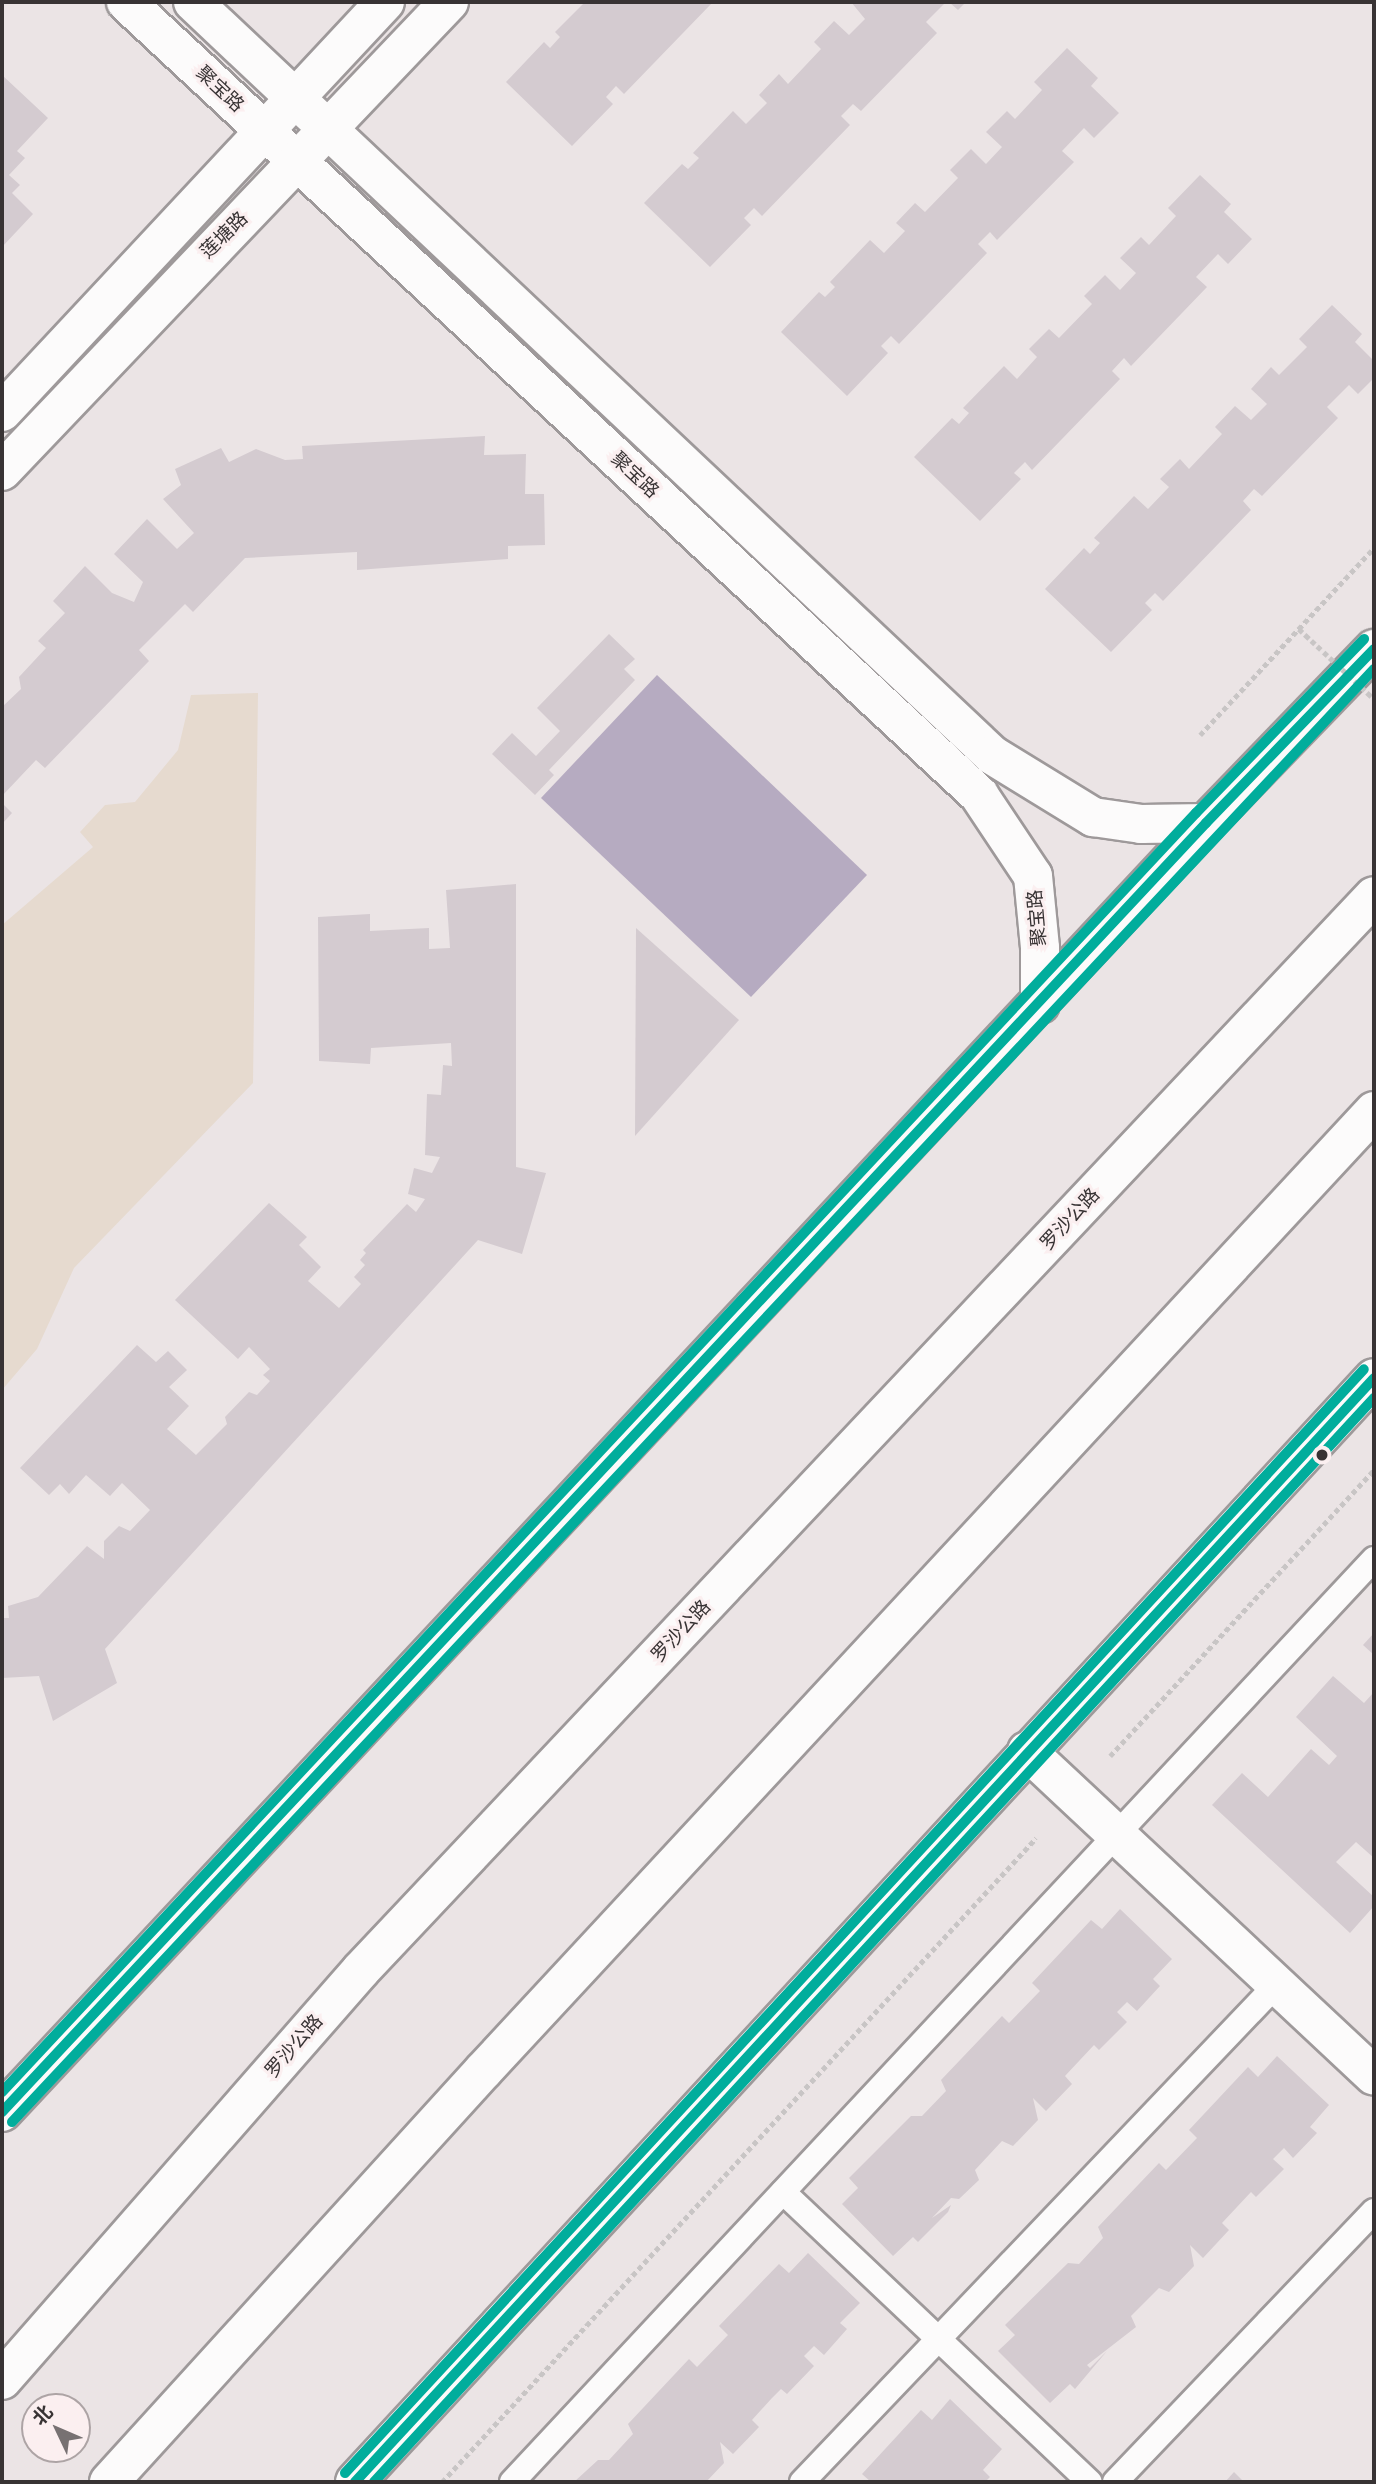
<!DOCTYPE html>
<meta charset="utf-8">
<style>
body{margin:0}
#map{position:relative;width:1376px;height:2484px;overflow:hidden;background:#ebe4e5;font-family:"IBM Plex Sans","Noto Sans SC",sans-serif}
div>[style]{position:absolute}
.green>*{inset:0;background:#e6dacf}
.water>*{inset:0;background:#b6abc1}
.building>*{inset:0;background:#d4cbd0}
.path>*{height:4.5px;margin-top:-2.25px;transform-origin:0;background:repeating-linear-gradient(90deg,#c8c5c5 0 5px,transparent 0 8.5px)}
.roads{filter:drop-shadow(2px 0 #9e999a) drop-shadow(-2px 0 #9e999a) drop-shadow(0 2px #9e999a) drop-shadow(0 -2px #9e999a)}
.service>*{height:24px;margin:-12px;padding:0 12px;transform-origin:12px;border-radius:12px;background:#fcfbfb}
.minor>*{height:38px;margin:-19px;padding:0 19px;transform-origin:19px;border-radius:19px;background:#fcfbfb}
.tertiary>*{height:38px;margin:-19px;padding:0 19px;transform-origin:19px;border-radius:19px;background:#fcfbfb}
.primary>*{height:38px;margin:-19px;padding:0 19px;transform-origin:19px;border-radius:19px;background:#fcfbfb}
.trunk>*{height:38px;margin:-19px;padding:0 19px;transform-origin:19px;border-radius:19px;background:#fcfbfb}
.path-bridge>*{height:4.5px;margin-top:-2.25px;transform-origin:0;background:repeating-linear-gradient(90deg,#c8c5c5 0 5px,transparent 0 8.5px)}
.bus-1>*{height:10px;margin:-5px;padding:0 5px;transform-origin:5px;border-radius:5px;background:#01ad9c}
.bus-2>*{height:10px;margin:-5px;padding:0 5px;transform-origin:5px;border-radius:5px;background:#01ad9c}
.bus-3>*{height:10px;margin:-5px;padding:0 5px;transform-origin:5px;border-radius:5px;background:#01ad9c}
.dots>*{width:19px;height:19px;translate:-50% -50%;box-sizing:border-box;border:4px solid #fbeff0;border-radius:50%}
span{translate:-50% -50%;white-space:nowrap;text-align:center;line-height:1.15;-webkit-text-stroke:6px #fbeff0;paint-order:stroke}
.street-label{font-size:19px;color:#383334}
.frame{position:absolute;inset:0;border:4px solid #383334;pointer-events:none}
.north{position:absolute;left:21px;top:2393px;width:70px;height:70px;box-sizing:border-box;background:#fbeff0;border:2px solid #ada4a5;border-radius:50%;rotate:314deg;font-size:19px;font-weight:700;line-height:28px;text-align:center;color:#383334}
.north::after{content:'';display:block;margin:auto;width:24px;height:32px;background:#777172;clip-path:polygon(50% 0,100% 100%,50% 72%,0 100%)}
</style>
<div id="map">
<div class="green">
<i style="clip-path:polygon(258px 693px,253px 1083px,74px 1268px,37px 1349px,2px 1390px,2px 925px,93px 847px,80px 832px,105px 805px,135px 802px,178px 750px,191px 695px)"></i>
</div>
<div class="water">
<i style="clip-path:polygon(657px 675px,867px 875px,751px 997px,541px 798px)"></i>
</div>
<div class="building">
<i style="clip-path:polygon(585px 2px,712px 3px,624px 94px,616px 86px,606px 97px,613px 104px,572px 146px,506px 82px,544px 42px,550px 48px,560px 37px,555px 32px)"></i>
<i style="clip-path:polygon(851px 2px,946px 2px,926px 22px,937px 33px,861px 111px,853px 104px,841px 116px,850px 125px,762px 216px,754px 208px,744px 218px,751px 225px,710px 267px,644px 203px,682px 164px,688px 169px,699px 158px,693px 153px,733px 111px,746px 124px,767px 103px,759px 95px,779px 74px,788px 84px,821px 49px,814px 42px,834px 21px,849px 35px,865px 19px)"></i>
<i style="clip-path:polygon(949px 2px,966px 2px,958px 10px)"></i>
<i style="clip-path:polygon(1067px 48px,1098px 78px,1091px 86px,1119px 113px,1094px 138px,1084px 128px,1062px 151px,1074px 162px,997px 240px,990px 232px,978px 244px,987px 253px,899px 344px,891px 336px,881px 346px,888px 353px,847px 396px,781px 332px,819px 292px,825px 297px,835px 287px,830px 282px,870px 240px,884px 253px,905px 231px,896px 223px,915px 203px,925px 212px,958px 178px,950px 170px,971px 149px,986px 164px,1002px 147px,986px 132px,1007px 111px,1015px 119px,1042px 90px,1034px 82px)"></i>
<i style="clip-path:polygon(2px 75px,48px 118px,17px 151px,25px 158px,9px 175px,20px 185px,12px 193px,33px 214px,2px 247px)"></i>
<i style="clip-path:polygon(1200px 175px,1231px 204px,1224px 212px,1252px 239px,1228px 264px,1218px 254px,1196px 277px,1207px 287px,1131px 366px,1124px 358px,1112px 371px,1120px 379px,1032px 470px,1025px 462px,1014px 473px,1021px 479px,980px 521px,914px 457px,952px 418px,959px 424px,969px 413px,963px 408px,1004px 366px,1017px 379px,1037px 357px,1029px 349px,1049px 329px,1059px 338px,1092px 304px,1084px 296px,1105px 275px,1120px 290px,1136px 273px,1120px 258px,1141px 237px,1149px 245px,1176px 216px,1168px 208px)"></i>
<i style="clip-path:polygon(1332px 305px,1362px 334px,1355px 342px,1374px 361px,1374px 378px,1358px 394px,1349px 385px,1327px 407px,1338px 418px,1262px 496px,1254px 489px,1243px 501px,1251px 510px,1163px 601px,1155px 593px,1145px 603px,1152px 610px,1111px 652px,1045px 589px,1084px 548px,1090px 554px,1100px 543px,1094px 538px,1134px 496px,1148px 509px,1169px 487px,1160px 479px,1180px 459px,1189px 469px,1222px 434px,1215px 427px,1235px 406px,1251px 420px,1267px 404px,1251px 389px,1271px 367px,1279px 375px,1307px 347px,1299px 339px)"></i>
<i style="clip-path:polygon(485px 436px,484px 455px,526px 454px,525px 494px,544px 494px,545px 545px,508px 546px,508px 559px,357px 570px,357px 552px,245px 558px,193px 612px,185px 604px,139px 650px,149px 661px,45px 768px,36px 760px,2px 796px,2px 707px,21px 689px,19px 677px,46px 648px,38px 641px,65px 613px,53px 601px,85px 566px,112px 593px,134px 602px,143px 582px,114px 554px,147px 519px,177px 549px,194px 533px,163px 499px,181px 485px,175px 469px,221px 448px,229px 462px,256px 449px,285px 460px,303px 459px,302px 446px)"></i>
<i style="clip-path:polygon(609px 634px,635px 659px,624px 669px,635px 680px,549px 770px,554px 775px,535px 795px,492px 754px,512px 733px,536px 756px,560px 731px,537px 708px)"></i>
<i style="clip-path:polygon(2px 803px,12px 813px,2px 824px)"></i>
<i style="clip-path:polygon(516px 884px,516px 1167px,546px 1173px,522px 1254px,478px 1240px,105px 1649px,117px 1683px,53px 1721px,39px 1676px,2px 1678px,2px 1618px,9px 1618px,8px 1606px,38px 1597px,87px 1546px,104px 1559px,104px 1541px,119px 1526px,130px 1531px,150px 1510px,122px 1483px,110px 1496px,86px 1475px,69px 1494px,60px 1484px,49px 1495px,20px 1468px,137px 1345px,156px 1362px,168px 1351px,187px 1370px,169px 1387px,189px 1406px,167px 1429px,196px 1455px,227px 1424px,225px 1417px,249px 1392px,257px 1395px,270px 1381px,263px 1375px,270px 1369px,249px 1347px,238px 1359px,175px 1300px,269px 1203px,307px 1237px,299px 1245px,321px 1267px,308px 1281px,339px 1308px,361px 1284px,354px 1277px,365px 1265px,360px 1260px,366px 1253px,363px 1250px,407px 1204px,416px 1212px,425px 1199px,408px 1194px,414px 1168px,432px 1173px,440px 1157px,425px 1155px,427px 1094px,441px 1095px,443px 1065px,452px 1066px,451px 1043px,371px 1048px,370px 1064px,319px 1061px,318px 917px,370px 914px,370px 931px,429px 928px,429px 949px,450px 948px,446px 890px)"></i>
<i style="clip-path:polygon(636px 928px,739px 1020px,635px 1136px)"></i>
<i style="clip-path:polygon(1374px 1633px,1374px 1655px,1363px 1645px)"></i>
<i style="clip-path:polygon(1333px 1676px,1364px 1703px,1374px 1692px,1374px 1858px,1356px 1842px,1336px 1862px,1374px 1897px,1374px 1906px,1350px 1933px,1212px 1805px,1242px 1773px,1268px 1797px,1311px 1749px,1329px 1765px,1337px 1756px,1296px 1717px)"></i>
<i style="clip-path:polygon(1120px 1909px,1172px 1959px,1153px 1979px,1160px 1986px,1137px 2011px,1127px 2002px,1117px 2012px,1127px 2022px,1099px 2050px,1094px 2045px,1065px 2076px,1072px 2084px,1046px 2111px,1033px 2098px,1038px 2120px,1013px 2146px,1002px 2141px,975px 2170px,979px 2180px,959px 2199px,951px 2198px,932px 2218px,951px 2205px,948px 2212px,918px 2242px,913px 2237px,893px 2256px,842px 2204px,858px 2188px,849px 2178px,911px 2116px,922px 2116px,946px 2091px,941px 2080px,1002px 2016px,1009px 2023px,1040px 1991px,1032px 1983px,1091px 1920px,1102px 1929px)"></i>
<i style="clip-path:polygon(1277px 2056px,1329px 2105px,1310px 2127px,1317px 2133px,1293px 2158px,1284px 2148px,1273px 2159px,1284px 2169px,1256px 2197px,1251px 2192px,1222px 2223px,1229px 2230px,1203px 2258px,1190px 2245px,1194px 2266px,1169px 2292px,1159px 2288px,1131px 2316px,1136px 2327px,1087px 2365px,1090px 2368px,1107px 2351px,1075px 2389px,1070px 2384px,1050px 2403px,998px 2351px,1015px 2335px,1005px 2325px,1068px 2263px,1079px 2264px,1103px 2238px,1098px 2227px,1159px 2163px,1166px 2170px,1197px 2138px,1189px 2130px,1248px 2067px,1258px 2077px)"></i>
<i style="clip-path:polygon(808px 2253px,860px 2303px,840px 2323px,847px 2329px,824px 2355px,814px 2346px,804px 2356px,814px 2366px,787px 2394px,781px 2389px,772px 2398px,752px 2420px,759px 2427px,733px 2454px,720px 2442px,724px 2463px,706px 2482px,574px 2482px,598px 2460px,609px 2460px,633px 2434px,628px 2424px,689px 2359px,697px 2367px,728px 2335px,719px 2326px,779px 2264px,789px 2273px)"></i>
<i style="clip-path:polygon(950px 2399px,1002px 2449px,983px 2470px,990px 2477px,985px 2482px,871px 2482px,862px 2474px,921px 2410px,932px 2420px)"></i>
<i style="clip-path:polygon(1234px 2472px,1244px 2482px,1225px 2482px)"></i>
</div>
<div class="path">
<i style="left:1200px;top:735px;width:255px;rotate:-47.1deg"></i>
<i style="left:1110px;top:1756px;width:389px;rotate:-47.3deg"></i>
<i style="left:442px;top:2482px;width:876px;rotate:-47.31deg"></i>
</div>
<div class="roads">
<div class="service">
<i style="left:783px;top:2192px;width:422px;rotate:43.4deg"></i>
<i style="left:512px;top:2482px;width:1263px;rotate:-46.96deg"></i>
<i style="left:802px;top:2482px;width:688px;rotate:-46.35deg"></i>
<i style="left:1115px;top:2482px;width:375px;rotate:-46.3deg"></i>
</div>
<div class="minor">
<i style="left:1027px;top:1751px;width:475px;rotate:43.1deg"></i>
</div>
<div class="tertiary">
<i style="left:126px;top:2px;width:1165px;rotate:42.91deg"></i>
<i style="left:979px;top:795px;width:97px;rotate:56.3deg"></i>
<i style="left:1033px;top:876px;width:72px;rotate:84.4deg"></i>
<i style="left:1040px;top:948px;width:56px;rotate:90deg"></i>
<i style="left:193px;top:2px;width:1098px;rotate:43.3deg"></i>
<i style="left:992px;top:755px;width:119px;rotate:31.5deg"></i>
<i style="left:1093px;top:817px;width:49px;rotate:8.3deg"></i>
<i style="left:1141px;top:824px;width:65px;rotate:-0.9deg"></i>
<i style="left:2px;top:412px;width:561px;rotate:-46.95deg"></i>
<i style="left:2px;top:471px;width:648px;rotate:-46.38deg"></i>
</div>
<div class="primary">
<i style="left:2px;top:2112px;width:1764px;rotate:-46.95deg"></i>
<i style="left:1206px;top:823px;width:242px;rotate:-46deg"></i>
<i style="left:355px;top:2482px;width:1502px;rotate:-47.29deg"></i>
</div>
<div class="trunk">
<i style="left:2px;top:2380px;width:545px;rotate:-48.79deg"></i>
<i style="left:361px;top:1970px;width:1476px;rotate:-46.67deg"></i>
<i style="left:109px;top:2482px;width:556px;rotate:-47.7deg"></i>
<i style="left:483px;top:2071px;width:1310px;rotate:-47.13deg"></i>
</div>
</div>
<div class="path-bridge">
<i style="left:1299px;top:629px;width:103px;rotate:43deg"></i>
</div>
<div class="bus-1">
<i style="left:2px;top:2112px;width:1764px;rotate:-46.95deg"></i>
<i style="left:1206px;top:823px;width:242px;rotate:-46deg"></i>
<i style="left:355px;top:2482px;width:1502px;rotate:-47.29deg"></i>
</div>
<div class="bus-2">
<i style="left:12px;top:2122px;width:1992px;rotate:-46.85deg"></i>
<i style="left:374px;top:2482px;width:1475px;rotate:-47.31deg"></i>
</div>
<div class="bus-3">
<i style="left:2px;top:2092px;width:1750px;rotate:-46.97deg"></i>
<i style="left:1196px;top:813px;width:242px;rotate:-46deg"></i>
<i style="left:345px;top:2473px;width:1502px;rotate:-47.29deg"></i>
</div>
<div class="dots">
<i style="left:1322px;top:1455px;background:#383334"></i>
</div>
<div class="street-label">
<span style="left:220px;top:89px;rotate:43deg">聚宝路</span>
<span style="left:224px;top:235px;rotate:-44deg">莲塘路</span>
<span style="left:635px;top:475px;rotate:43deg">聚宝路</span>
<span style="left:1037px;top:918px;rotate:-95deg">聚宝路</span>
<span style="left:1070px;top:1219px;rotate:-47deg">罗沙公路</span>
<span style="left:681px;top:1631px;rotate:-47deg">罗沙公路</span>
<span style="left:294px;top:2046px;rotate:-49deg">罗沙公路</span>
</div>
<div class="frame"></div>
<div class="north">北</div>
</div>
